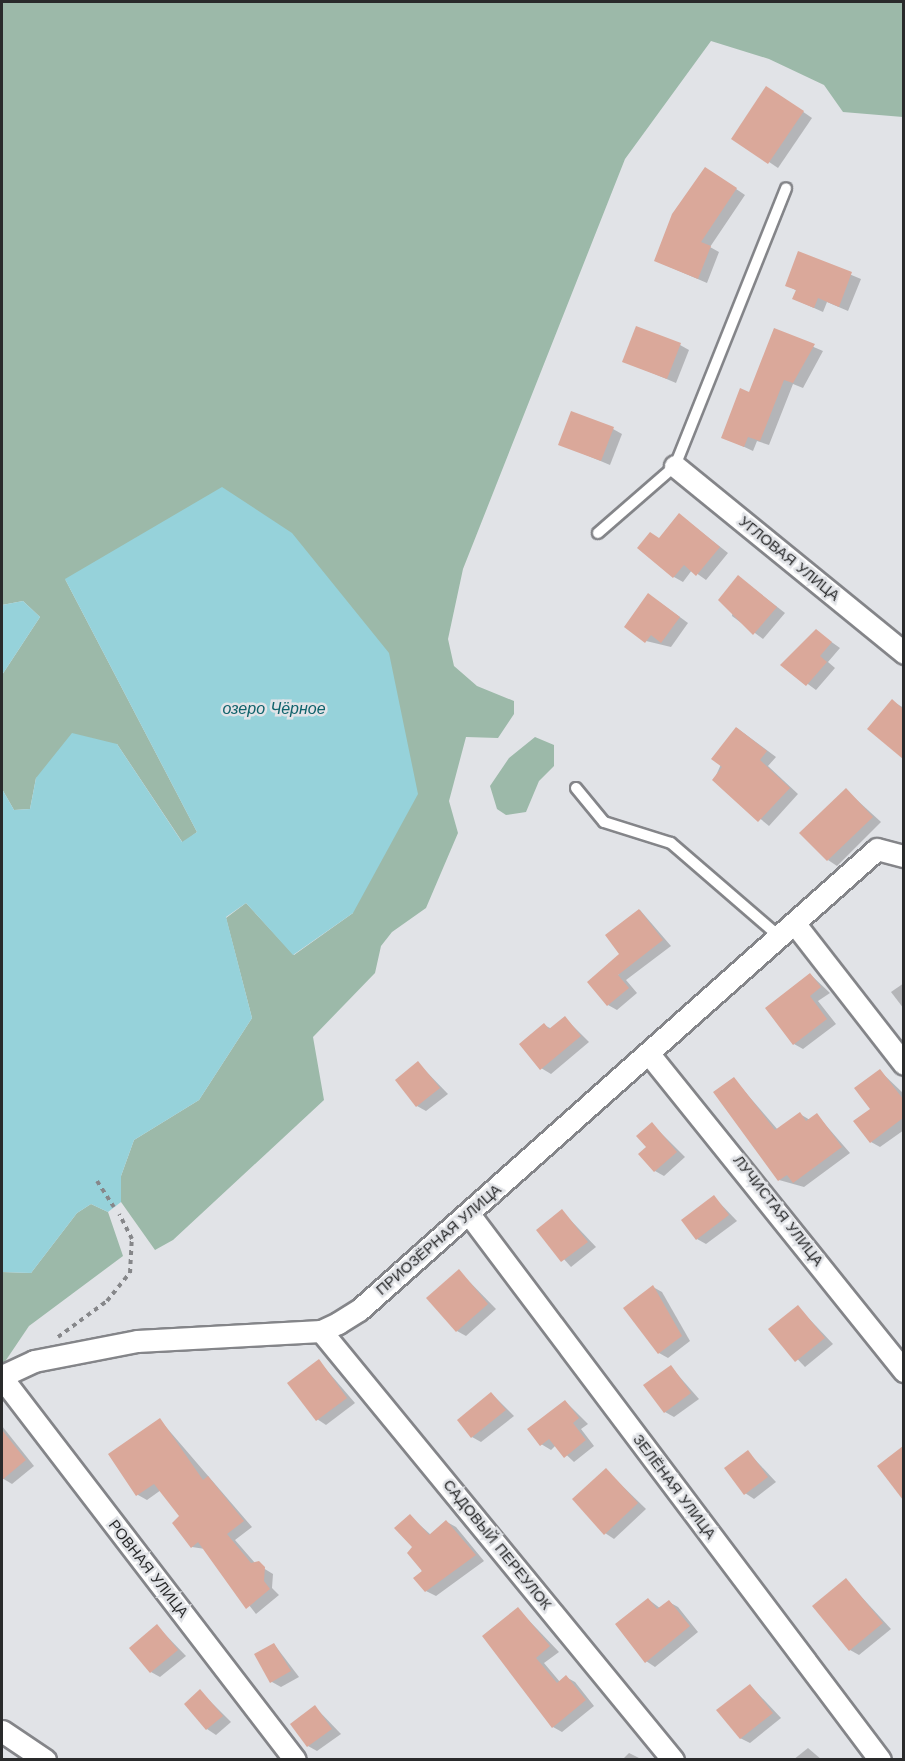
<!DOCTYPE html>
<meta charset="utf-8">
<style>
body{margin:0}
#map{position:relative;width:905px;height:1761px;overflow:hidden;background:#e1e3e7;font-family:"Work Sans",sans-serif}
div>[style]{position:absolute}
.green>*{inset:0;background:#9cb9a9}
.water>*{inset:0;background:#96d2da}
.shadow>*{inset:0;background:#0003}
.building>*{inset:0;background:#daa89a}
.path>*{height:4px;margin-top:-2px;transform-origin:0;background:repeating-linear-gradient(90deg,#86878a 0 4.5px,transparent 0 9px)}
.roads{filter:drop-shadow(2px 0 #848589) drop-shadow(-2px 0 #848589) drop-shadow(0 2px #848589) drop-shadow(0 -2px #848589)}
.lane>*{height:10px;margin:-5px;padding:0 5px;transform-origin:5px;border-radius:5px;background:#fff}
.street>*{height:21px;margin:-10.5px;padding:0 10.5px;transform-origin:10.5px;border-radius:10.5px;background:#fff}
span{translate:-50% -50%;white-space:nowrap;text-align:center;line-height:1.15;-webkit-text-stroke:5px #e1e3e7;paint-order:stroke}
.street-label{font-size:15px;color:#292a2b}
.water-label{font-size:16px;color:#11636c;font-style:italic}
.frame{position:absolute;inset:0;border:3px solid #292a2b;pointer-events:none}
</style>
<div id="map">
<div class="green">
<i style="clip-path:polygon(2px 2px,903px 2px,903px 117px,843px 112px,824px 85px,769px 59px,711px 41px,625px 159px,463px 569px,448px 639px,454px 666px,477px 686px,514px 701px,514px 714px,498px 738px,466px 737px,449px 801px,458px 833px,426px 908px,392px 932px,381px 946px,375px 973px,313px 1037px,324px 1100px,173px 1240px,155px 1250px,121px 1202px,121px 1176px,134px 1140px,199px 1100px,252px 1018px,226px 918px,246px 903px,294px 955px,353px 913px,65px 579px,197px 832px,183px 843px,117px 744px,36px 778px,30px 809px,14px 810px,2px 789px,2px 675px,40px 617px,23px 601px,2px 605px)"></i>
<i style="clip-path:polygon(535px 737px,554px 745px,554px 766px,539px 781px,526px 812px,506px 815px,497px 809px,490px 786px,509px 758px)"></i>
<i style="clip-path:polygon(91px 1204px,108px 1212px,123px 1256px,29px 1326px,2px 1366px,2px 1272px,31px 1273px,77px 1213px)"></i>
</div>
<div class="water">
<i style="clip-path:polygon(222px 487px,292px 533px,389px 653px,418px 794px,353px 913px,293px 955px,246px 903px,226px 917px,252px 1018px,199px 1100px,134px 1140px,121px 1176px,121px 1202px,108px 1212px,91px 1204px,77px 1213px,31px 1273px,2px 1272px,2px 789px,14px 810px,30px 809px,36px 778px,72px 733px,117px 744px,182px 842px,197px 832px,65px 579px)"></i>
<i style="clip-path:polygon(23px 601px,40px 617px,2px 675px,2px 605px)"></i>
</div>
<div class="shadow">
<i style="clip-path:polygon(776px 93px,812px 118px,778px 168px,733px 138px)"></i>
<i style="clip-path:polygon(714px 174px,745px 195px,710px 247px,719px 252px,707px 283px,656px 261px)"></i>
<i style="clip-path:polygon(799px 253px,861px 279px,848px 311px,827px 302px,823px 312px,794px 299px,797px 291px,787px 285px)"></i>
<i style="clip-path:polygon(774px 330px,823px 351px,803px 388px,793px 384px,769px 445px,757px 441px,753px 451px,723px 437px,750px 394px)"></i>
<i style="clip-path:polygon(680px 345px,689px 350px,676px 383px,624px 361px)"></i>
<i style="clip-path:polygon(613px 429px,622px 434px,610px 465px,560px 444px)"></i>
<i style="clip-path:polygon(680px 515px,728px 553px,706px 580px,692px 570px,683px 582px,674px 577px,660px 539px)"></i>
<i style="clip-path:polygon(739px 577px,785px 613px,763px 639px,732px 616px)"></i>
<i style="clip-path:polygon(658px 601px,688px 623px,671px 647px,646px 641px)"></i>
<i style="clip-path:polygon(816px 631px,840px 648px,828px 662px,835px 668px,816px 690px,782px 665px)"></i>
<i style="clip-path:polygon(892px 701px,904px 708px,904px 757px,869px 729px)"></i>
<i style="clip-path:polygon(737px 728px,776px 757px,768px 766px,798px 794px,769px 826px,714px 780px)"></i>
<i style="clip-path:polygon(846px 790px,881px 822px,837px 866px,828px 860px)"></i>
<i style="clip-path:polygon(640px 910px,671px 946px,626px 980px,637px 993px,617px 1010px,608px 1005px)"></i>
<i style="clip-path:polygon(811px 975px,830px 993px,818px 1001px,836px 1024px,803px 1049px,794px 1044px)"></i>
<i style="clip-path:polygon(904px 983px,904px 1009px,891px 992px)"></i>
<i style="clip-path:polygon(565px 1018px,589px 1042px,551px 1074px,541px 1068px,544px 1025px,552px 1029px)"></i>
<i style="clip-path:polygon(418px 1063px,448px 1094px,426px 1111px,417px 1106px)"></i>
<i style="clip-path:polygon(880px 1071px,904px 1094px,904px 1130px,880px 1147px,871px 1142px)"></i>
<i style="clip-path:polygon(734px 1079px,778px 1130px,800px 1114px,810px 1120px,817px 1115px,850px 1153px,804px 1187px,779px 1180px)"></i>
<i style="clip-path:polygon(652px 1124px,685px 1157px,664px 1176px,655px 1171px,648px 1147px)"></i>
<i style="clip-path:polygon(714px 1197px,737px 1221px,706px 1244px,697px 1239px)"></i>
<i style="clip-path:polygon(562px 1211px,596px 1247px,571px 1267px,538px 1230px)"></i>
<i style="clip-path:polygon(459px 1271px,496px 1309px,466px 1336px,457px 1331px)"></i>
<i style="clip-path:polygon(653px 1287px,662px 1292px,690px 1341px,668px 1358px,659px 1353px)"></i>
<i style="clip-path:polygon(798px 1307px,833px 1344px,805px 1367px,770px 1330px)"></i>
<i style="clip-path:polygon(319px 1361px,355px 1403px,326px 1425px,317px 1419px)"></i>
<i style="clip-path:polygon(671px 1367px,699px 1399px,674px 1417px,665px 1412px)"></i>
<i style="clip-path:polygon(492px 1394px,514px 1416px,481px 1442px,472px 1437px)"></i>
<i style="clip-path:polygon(565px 1401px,588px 1424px,581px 1429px,594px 1446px,574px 1462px,556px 1445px,551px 1450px,541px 1444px)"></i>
<i style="clip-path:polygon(160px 1420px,252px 1527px,235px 1540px,255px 1563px,273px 1574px,272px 1588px,279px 1595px,256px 1614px,205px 1549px,192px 1547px,181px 1516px,161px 1490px,147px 1500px,138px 1495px,110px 1454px)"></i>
<i style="clip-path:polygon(2px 1426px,34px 1466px,12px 1484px,2px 1478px)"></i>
<i style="clip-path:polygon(904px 1448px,904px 1497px,879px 1466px)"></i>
<i style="clip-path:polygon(748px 1452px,776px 1482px,754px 1499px,745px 1493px)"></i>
<i style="clip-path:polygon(606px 1470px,646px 1509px,614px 1539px,605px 1533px)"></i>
<i style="clip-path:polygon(410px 1516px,431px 1535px,447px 1522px,456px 1527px,484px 1561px,436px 1596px,426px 1591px)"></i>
<i style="clip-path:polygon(846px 1580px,891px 1629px,859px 1655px,850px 1650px)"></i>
<i style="clip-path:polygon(648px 1599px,661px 1609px,669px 1602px,678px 1607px,698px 1632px,655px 1667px,646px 1661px)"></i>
<i style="clip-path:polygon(518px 1609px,559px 1652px,544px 1663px,560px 1682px,566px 1677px,575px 1682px,594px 1706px,562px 1732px,553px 1727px)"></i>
<i style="clip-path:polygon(157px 1626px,186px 1656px,160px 1677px,151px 1672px)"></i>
<i style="clip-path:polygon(274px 1644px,299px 1677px,281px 1687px,272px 1682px)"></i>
<i style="clip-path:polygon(750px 1685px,781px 1718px,750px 1743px,740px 1738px)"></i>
<i style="clip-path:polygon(200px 1691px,231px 1722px,216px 1735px,207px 1729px)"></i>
<i style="clip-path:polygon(315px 1707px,341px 1734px,317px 1751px,308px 1746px)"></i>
<i style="clip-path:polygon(808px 1748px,822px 1760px,793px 1760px)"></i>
<i style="clip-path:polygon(629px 1753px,639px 1758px,640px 1760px,622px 1760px)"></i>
</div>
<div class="building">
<i style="clip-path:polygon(766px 86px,804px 111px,768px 164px,731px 139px)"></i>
<i style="clip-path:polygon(705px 167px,737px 188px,701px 242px,711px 246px,698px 279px,654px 261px,672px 214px)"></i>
<i style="clip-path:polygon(798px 251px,852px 272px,839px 307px,818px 298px,814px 308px,792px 299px,796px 290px,785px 286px)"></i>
<i style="clip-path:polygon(636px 326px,681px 343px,667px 379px,622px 362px)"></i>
<i style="clip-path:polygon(774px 328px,815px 344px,793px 383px,784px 380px,760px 441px,748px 437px,744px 447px,721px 438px,740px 388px,749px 392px)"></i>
<i style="clip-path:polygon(571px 411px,614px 427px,601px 461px,558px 445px)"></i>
<i style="clip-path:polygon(679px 513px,720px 547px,696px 576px,684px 565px,673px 578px,637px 548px,650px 532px,659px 538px)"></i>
<i style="clip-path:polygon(738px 575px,777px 607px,753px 635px,718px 600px)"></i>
<i style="clip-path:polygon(648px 593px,680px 617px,661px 643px,651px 635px,645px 643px,624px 627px)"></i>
<i style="clip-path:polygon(816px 629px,832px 642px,820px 656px,827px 662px,806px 686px,780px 665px)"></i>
<i style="clip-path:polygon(892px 699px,903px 709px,903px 759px,867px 729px)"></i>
<i style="clip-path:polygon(736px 727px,767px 751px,760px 760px,790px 788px,758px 822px,712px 780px,722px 767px,711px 759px)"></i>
<i style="clip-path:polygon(846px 788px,873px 817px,827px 861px,799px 833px)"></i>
<i style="clip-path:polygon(639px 909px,663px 940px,618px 975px,629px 988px,607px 1006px,587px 982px,619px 954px,605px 935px)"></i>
<i style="clip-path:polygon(810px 973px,821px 987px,810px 996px,827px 1019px,793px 1045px,765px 1008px)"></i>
<i style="clip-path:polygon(565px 1016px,581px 1036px,540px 1070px,519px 1044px,544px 1023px,549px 1029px)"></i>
<i style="clip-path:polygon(418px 1061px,440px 1088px,416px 1107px,395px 1080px)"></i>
<i style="clip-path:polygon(880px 1069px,903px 1099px,903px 1118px,870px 1143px,853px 1121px,870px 1109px,854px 1088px)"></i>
<i style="clip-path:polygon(734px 1077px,775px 1130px,800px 1112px,806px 1121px,817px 1113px,842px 1147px,793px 1183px,787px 1175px,778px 1181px,713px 1092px)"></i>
<i style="clip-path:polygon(652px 1122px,677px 1152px,654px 1172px,638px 1154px,646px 1147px,636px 1136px)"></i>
<i style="clip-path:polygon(714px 1195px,729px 1215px,696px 1240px,681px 1220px)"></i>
<i style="clip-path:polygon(562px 1209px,588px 1242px,561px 1262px,536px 1230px)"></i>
<i style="clip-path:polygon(459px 1269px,488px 1304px,456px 1332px,426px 1298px)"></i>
<i style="clip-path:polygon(653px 1285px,682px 1336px,658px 1354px,623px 1308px)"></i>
<i style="clip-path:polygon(798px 1305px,825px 1338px,795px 1362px,768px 1329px)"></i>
<i style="clip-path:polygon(319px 1359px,347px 1398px,316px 1421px,287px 1383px)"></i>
<i style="clip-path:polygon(671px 1365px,691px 1393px,664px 1413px,643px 1385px)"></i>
<i style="clip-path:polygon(491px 1392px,506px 1410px,471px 1438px,457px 1420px)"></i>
<i style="clip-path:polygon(565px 1400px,579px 1418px,573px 1423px,586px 1440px,564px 1458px,549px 1439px,540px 1446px,527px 1429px)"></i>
<i style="clip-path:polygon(160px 1418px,203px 1480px,208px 1476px,244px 1521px,227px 1534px,251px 1563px,259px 1561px,265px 1567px,264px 1581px,270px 1589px,246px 1609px,198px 1542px,191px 1548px,172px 1523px,179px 1516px,154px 1484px,136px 1496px,108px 1454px)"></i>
<i style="clip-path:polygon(2px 1430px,26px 1460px,2px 1480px)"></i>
<i style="clip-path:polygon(903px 1446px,903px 1500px,877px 1466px)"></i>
<i style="clip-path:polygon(748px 1450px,768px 1477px,744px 1495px,724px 1468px)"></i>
<i style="clip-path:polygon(606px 1468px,638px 1503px,604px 1535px,572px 1499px)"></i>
<i style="clip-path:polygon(410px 1514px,429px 1535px,446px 1520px,476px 1555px,425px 1592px,413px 1578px,422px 1571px,407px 1553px,412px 1547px,394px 1528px)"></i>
<i style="clip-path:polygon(846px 1578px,883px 1623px,849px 1651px,812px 1606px)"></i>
<i style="clip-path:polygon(648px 1598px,657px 1609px,669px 1600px,690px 1626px,645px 1663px,615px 1624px)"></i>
<i style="clip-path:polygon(518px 1607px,550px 1646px,536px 1658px,557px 1683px,566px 1675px,586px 1700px,552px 1728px,482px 1636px)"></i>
<i style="clip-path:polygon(157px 1624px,178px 1650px,150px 1673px,129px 1648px)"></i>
<i style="clip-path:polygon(274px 1643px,291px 1671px,270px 1683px,254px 1654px)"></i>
<i style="clip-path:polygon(750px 1684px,773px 1713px,740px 1739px,716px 1710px)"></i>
<i style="clip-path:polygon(200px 1689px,223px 1716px,206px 1730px,184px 1704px)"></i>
<i style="clip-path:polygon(315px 1705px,332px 1729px,307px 1747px,290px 1724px)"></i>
</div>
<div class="path">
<i style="left:97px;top:1181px;width:31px;rotate:57deg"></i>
<i style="left:58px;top:1337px;width:61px;rotate:-36.3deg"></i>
<i style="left:107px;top:1301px;width:36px;rotate:-51deg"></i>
<i style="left:130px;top:1273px;width:34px;rotate:-87deg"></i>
<i style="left:132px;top:1239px;width:28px;rotate:-117deg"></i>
</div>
<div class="roads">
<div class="lane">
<i style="left:598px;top:533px;width:102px;rotate:-41deg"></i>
<i style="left:675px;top:466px;width:299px;rotate:-68.2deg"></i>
<i style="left:576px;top:788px;width:44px;rotate:50.5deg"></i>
<i style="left:604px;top:822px;width:70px;rotate:17.4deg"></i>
<i style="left:671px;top:843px;width:144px;rotate:40.8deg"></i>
</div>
<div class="street">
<i style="left:675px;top:466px;width:296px;rotate:39.2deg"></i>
<i style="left:795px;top:924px;width:177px;rotate:52.1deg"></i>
<i style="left:649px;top:1054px;width:407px;rotate:51.2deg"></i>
<i style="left:469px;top:1214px;width:683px;rotate:53.03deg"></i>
<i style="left:321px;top:1331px;width:555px;rotate:50.63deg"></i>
<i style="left:2px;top:1376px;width:35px;rotate:-25deg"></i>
<i style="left:34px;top:1361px;width:105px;rotate:-11deg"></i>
<i style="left:137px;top:1341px;width:184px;rotate:-3.1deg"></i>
<i style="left:321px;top:1331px;width:19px;rotate:-25deg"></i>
<i style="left:338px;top:1323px;width:25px;rotate:-32deg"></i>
<i style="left:359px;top:1310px;width:693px;rotate:-41.67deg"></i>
<i style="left:877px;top:849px;width:28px;rotate:15deg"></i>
<i style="left:2px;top:1378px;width:481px;rotate:52.5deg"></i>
<i style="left:2px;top:1731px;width:52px;rotate:34deg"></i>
</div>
</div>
<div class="street-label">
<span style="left:789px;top:559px;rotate:39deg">УГЛОВАЯ УЛИЦА</span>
<span style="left:778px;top:1211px;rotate:52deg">ЛУЧИСТАЯ УЛИЦА</span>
<span style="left:439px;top:1240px;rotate:-41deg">ПРИОЗЁРНАЯ УЛИЦА</span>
<span style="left:674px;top:1487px;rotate:53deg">ЗЕЛЁНАЯ УЛИЦА</span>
<span style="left:497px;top:1545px;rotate:51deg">САДОВЫЙ ПЕРЕУЛОК</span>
<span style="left:148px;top:1569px;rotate:52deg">РОВНАЯ УЛИЦА</span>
</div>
<div class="water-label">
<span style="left:274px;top:709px">озеро Чёрное</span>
</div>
<div class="frame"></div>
</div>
